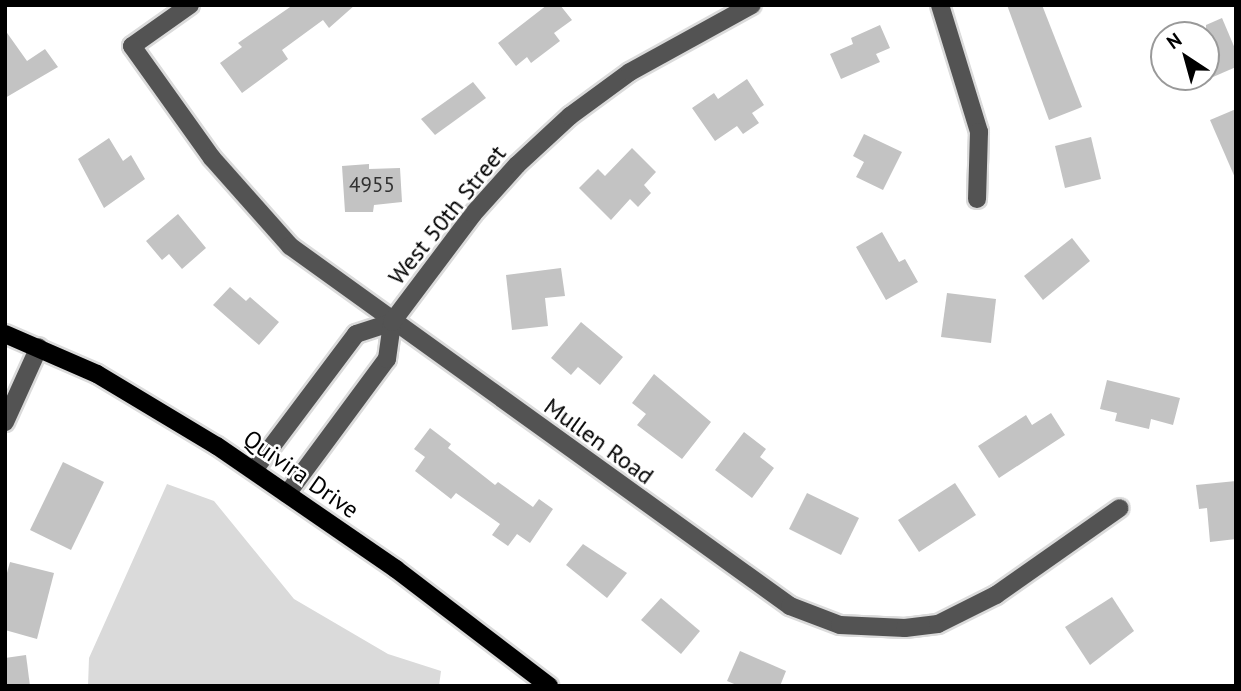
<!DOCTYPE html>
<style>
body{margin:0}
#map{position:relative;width:1241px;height:691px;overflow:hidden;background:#fff;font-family:"PT Sans",sans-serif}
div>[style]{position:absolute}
.green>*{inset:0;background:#dadada}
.building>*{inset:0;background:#c3c3c3}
.roads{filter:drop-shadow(2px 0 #dbdbdb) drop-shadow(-2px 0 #dbdbdb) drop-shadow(0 2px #dbdbdb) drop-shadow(0 -2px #dbdbdb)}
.minor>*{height:18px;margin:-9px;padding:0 9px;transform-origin:9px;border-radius:9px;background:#535353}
.major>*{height:18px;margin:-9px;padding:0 9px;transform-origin:9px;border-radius:9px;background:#000}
span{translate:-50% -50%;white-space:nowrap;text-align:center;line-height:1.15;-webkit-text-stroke:5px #fff;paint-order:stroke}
.number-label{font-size:21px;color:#313131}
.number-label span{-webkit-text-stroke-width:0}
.street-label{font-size:24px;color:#000}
.frame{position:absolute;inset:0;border:7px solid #000;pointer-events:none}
.north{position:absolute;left:1150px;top:21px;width:70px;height:70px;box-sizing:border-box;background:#fff;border:2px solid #999;border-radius:50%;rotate:324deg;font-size:19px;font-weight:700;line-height:28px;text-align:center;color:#000}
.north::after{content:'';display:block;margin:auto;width:24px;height:32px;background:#000;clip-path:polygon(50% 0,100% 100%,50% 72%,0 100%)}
</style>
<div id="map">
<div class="green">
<i style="clip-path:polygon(167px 484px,214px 501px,294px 599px,388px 654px,441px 671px,439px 686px,88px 686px,89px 658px)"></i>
</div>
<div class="building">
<i style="clip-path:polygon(293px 5px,355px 5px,329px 28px,323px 20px,282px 50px,288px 59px,242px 93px,220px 63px,242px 47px,238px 43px)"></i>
<i style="clip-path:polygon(547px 5px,560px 5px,572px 20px,554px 33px,560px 41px,531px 63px,527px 57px,516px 66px,498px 43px)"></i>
<i style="clip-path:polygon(1007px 5px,1042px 5px,1082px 107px,1049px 120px)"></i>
<i style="clip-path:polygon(1222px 18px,1236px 51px,1236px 67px,1206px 80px,1206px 25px)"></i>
<i style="clip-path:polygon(880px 25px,890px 48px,876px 54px,880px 62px,841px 79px,830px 54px,853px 44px,851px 38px)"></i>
<i style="clip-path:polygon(5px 30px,27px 61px,45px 49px,58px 67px,5px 98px)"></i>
<i style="clip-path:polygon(747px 79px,764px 105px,752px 113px,759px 123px,743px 134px,737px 126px,715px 141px,692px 108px,714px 93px,718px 99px)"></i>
<i style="clip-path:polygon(473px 82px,486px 98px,435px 135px,421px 119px)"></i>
<i style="clip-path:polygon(1236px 109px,1236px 180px,1210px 120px)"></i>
<i style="clip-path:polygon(864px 134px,902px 152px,883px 190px,856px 177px,864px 162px,853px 156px)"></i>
<i style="clip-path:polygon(1091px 137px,1101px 179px,1065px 188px,1055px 146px)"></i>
<i style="clip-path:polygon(109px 138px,123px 161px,131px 155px,145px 179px,104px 208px,78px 159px)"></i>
<i style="clip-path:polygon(632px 148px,656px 172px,644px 185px,651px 193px,638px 207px,630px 199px,611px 220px,579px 188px,598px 169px,605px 176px)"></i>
<i style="clip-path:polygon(369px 164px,369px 169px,400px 168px,402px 202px,374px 205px,373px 212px,345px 212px,342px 166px)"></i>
<i style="clip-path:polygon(178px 214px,206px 248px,182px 269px,169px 254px,162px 260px,146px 241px)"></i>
<i style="clip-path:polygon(882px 232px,899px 262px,905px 259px,918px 282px,886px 300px,856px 247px)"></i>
<i style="clip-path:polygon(1072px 238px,1090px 261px,1043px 300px,1024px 276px)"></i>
<i style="clip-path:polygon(561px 268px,565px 296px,545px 298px,548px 326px,512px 330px,506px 275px)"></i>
<i style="clip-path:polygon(230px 287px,246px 301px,250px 297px,279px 322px,259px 345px,213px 305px)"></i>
<i style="clip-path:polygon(947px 293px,996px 299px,991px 343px,941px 337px)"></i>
<i style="clip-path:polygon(581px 322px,623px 357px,600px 385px,578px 367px,571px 375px,551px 358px)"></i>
<i style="clip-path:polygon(654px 374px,711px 422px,682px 459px,637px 425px,646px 414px,632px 403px)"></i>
<i style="clip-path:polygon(1107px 380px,1180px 398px,1173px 425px,1151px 419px,1149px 429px,1115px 421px,1117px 413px,1100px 409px)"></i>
<i style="clip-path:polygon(1051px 413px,1065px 435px,999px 478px,978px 446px,1026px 415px,1032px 425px)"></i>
<i style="clip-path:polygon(430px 428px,451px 444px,448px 448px,495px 485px,498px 482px,533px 507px,539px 499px,553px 509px,530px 543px,517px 534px,508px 546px,492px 535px,500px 524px,456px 493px,451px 499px,415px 471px,425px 457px,414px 449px)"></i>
<i style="clip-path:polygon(744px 432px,766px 449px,760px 457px,774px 468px,752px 498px,715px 470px)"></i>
<i style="clip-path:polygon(63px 462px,104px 482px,71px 550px,30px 530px)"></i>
<i style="clip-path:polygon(1236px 481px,1236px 539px,1210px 542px,1207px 508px,1199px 509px,1196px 485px)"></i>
<i style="clip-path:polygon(955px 483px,976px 515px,919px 552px,898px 520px)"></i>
<i style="clip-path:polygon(807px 493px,859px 518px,841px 555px,789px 529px)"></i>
<i style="clip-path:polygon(583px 544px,627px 573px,607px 598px,566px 565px)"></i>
<i style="clip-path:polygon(10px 562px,54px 573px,37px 639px,5px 630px,5px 580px)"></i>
<i style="clip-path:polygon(1112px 597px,1134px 631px,1090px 665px,1065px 627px)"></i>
<i style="clip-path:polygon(661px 598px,700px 631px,681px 654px,641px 620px)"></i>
<i style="clip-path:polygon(740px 651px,786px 671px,780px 686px,739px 686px,727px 681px)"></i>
<i style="clip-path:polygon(26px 655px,30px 686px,5px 686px,5px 658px)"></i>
</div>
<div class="roads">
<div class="minor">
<i style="left:190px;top:5px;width:71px;rotate:144.7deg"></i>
<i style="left:132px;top:46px;width:138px;rotate:54.5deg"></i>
<i style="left:212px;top:158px;width:118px;rotate:48.4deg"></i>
<i style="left:290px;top:246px;width:616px;rotate:35.75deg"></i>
<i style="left:790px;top:606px;width:53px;rotate:20.8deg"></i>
<i style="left:840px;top:625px;width:65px;rotate:2.6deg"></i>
<i style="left:905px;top:628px;width:33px;rotate:-7deg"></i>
<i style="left:938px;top:624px;width:65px;rotate:-26.6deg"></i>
<i style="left:996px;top:595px;width:151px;rotate:-35.1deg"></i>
<i style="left:940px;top:5px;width:133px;rotate:72.9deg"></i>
<i style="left:979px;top:132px;width:67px;rotate:91.7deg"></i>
<i style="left:5px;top:422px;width:82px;rotate:-65.6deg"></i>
<i style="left:254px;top:470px;width:170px;rotate:-53.1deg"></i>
<i style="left:356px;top:334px;width:38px;rotate:-18deg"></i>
<i style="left:287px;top:494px;width:168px;rotate:-53.5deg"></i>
<i style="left:387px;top:359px;width:37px;rotate:-82deg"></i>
<i style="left:392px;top:322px;width:135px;rotate:-53.1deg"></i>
<i style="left:473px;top:214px;width:66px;rotate:-48.1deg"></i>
<i style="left:517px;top:165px;width:72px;rotate:-42.8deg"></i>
<i style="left:570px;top:116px;width:74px;rotate:-36.3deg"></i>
<i style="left:630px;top:72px;width:139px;rotate:-28.8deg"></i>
</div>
<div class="major">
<i style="left:5px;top:334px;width:100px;rotate:23.5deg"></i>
<i style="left:97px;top:374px;width:140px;rotate:31deg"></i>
<i style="left:217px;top:446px;width:217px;rotate:34.5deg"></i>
<i style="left:396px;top:569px;width:193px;rotate:37.4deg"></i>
</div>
</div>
<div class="number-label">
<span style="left:372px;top:185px">4955</span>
</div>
<div class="street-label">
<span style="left:447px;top:215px;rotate:-51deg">West 50th Street</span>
<span style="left:599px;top:441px;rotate:36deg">Mullen Road</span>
<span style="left:301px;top:474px;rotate:35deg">Quivira Drive</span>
</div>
<div class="frame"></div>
<div class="north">N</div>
</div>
